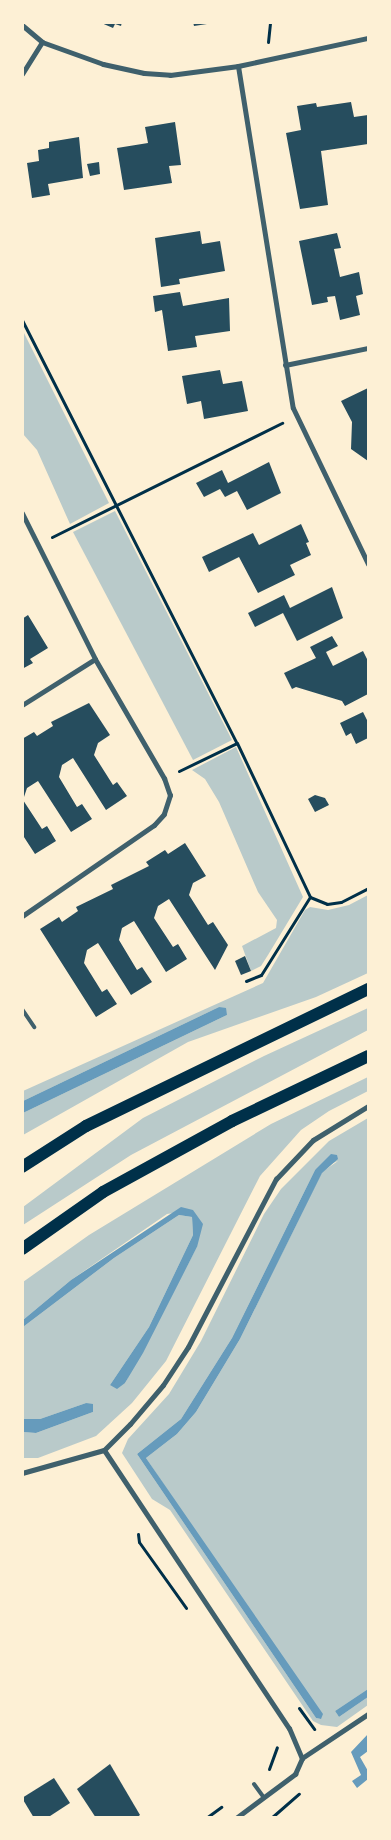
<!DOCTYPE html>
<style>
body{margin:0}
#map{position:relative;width:391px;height:1840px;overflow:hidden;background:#fdf0d5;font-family:Montserrat,sans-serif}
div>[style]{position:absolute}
.green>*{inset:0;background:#b9caca}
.water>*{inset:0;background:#669bbc}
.building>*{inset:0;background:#264d5e}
.path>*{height:3px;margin:-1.5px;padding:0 1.5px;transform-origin:1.5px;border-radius:1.5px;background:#003049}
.service>*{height:4px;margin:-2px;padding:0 2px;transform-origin:2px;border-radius:2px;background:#3f606c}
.minor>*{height:5px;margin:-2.5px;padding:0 2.5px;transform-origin:2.5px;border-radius:2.5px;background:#3f606c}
.primary>*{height:12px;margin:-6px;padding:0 6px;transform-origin:6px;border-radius:6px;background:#003049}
span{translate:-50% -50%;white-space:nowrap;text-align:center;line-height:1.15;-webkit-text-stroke:4px #fdf0d5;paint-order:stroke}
.frame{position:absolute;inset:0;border:24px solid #fdf0d5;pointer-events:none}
</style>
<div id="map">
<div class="green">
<i style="clip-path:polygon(23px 331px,109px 503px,70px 524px,37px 450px,23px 434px)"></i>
<i style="clip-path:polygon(115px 511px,232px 740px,193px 760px,73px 532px)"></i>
<i style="clip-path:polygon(236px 747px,303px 897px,268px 955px,261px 966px,251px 971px,242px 946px,276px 928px,277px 920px,258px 892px,219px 802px,205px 779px,192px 770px)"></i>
<i style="clip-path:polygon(368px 895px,368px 973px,316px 997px,188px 1042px,23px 1135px,23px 1113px,227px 1015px,219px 1007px,23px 1101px,23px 1091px,263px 983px,305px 910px,310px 907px,328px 910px,349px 905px)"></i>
<i style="clip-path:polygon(368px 1008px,368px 1030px,131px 1155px,23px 1225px,23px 1207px,143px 1118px,264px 1056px)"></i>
<i style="clip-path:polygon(368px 1077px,368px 1091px,329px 1111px,301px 1130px,260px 1176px,166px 1361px,132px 1403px,96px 1436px,38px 1458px,23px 1458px,23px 1432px,36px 1433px,93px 1412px,86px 1403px,40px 1419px,23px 1419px,23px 1327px,114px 1258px,179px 1215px,192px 1217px,193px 1235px,149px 1327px,110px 1385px,125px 1383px,197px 1247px,193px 1210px,167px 1214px,71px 1280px,23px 1320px,23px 1282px,89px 1235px,271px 1124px)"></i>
<i style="clip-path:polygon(evenodd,368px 1118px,368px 1689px,335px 1711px,339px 1717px,368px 1697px,368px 1705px,337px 1727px,321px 1725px,313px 1721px,170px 1510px,152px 1499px,122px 1453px,128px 1439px,169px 1394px,201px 1341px,264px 1214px,281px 1189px,329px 1141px,368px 1118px,338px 1161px,322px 1172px,240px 1339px,196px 1412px,177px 1434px,146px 1458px,321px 1719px,316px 1718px,137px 1454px,181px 1419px,232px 1338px,315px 1170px,338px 1161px)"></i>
</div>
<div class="water">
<i style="clip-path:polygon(219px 1007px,226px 1008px,227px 1015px,23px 1113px,23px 1101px)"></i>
<i style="clip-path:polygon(331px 1154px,337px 1155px,338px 1159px,322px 1173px,240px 1339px,196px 1412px,177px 1434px,146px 1458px,323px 1714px,321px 1719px,316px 1718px,137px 1454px,181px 1419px,232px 1338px,315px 1170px)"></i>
<i style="clip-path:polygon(181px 1207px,193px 1210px,203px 1224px,197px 1247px,143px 1353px,125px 1383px,117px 1389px,110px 1385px,149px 1327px,193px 1235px,192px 1217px,179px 1215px,114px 1258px,23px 1327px,23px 1320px,71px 1280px)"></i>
<i style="clip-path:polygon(86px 1403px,93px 1404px,93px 1412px,36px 1433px,23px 1432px,23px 1419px,40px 1419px)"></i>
<i style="clip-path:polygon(368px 1689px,368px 1697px,339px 1717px,335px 1711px)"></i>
<i style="clip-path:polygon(368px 1734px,368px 1751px,360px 1757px,368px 1771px,368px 1779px,357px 1788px,352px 1781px,361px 1775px,351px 1752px)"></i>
</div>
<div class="building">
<i style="clip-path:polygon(99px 22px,122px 22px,121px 26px,115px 24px,113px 28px)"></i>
<i style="clip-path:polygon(193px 22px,207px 22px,207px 24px,194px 26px)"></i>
<i style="clip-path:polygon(351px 102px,354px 117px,368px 115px,368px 144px,321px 151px,328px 205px,300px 209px,286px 133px,301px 130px,297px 106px,316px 103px,317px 107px)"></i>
<i style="clip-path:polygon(175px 122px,181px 165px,169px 166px,172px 183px,124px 190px,117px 148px,148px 143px,145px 127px)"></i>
<i style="clip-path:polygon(79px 137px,83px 178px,48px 184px,50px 195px,32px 198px,27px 163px,39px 161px,38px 150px,49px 148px,49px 142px)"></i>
<i style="clip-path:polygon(99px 162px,100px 174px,90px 176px,87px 164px)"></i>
<i style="clip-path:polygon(200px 231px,202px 244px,220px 241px,225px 271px,179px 279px,180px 284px,161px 287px,155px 238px)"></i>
<i style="clip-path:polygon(337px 233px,341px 248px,334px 249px,340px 277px,359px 272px,363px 294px,356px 296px,360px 315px,340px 320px,335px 296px,327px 297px,328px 302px,312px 305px,299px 241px)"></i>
<i style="clip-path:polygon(180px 292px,183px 306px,229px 298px,230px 331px,195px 336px,197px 347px,168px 351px,162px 310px,155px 312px,153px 296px)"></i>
<i style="clip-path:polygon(220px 370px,223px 384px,242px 381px,248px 411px,204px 419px,201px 401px,187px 404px,182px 376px)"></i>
<i style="clip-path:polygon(368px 388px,368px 461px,351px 449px,352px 422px,341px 401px)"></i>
<i style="clip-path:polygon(269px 462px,281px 493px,247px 510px,237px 491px,225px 497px,220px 489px,204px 497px,196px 483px,222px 470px,228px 483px)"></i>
<i style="clip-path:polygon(301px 524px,309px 542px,306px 543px,311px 555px,290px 565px,295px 575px,258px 593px,239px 557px,209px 572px,202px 557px,253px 533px,259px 545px)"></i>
<i style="clip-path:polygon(332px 587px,343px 618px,297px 641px,283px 613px,255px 627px,248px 613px,284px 595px,290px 608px)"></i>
<i style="clip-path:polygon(28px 615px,48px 648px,30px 659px,33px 663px,22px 669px,22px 619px)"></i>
<i style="clip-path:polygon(332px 636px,338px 646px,326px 652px,333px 666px,363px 651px,368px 661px,368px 694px,345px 706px,342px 701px,296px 687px,292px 689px,284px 673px,316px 658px,310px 647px)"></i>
<i style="clip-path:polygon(89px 703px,110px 735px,98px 743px,94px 755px,113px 785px,117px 782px,127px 796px,106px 810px,73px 758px,62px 765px,59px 777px,77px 807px,82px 804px,92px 819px,71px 832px,38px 781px,27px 788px,23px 800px,42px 829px,47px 826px,56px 841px,35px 854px,22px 834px,22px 739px,34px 732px,37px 736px,53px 726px,51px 722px)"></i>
<i style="clip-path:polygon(363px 712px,368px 722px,368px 738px,356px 744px,351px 733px,346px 736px,340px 723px)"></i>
<i style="clip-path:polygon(315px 795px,325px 798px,329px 805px,315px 812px,308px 799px)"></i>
<i style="clip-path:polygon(185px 843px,206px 876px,193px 883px,189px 895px,208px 925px,213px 922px,228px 945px,215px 970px,169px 899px,158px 906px,154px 918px,173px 947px,178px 944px,187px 959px,166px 972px,134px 921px,122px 928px,119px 940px,137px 970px,142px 967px,152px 982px,131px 995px,98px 943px,87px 950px,84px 963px,102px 992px,107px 989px,117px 1004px,96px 1017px,40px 929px,59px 917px,62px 922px,78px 911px,76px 907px,113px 889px,111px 885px,149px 866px,146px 862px,165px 850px,168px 854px)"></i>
<i style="clip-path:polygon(245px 956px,251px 971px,241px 975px,235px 961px)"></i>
<i style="clip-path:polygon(110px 1764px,140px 1815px,136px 1818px,96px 1818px,77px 1789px)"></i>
<i style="clip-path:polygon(54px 1778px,70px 1803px,47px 1818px,34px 1818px,22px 1798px)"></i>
</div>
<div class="path">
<i style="left:268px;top:42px;width:20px;rotate:-84deg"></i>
<i style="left:22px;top:320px;width:475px;rotate:63.1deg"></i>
<i style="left:237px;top:743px;width:170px;rotate:64.6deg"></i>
<i style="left:310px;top:897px;width:18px;rotate:22deg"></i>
<i style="left:327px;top:904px;width:14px;rotate:-8deg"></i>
<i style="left:341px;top:902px;width:30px;rotate:-27deg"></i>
<i style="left:52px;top:537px;width:257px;rotate:-26.4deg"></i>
<i style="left:179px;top:771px;width:64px;rotate:-25.8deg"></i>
<i style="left:246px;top:981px;width:16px;rotate:-22deg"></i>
<i style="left:261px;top:975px;width:92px;rotate:-57.9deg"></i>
<i style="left:138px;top:1534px;width:8px;rotate:83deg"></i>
<i style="left:139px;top:1542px;width:81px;rotate:54.5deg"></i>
<i style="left:299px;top:1708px;width:26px;rotate:54deg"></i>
<i style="left:269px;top:1769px;width:23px;rotate:-70deg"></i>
<i style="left:206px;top:1818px;width:19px;rotate:-36deg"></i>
<i style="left:271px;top:1818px;width:37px;rotate:-41deg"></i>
</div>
<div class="service">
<i style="left:22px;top:1009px;width:22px;rotate:56deg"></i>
<i style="left:254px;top:1784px;width:17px;rotate:54deg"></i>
</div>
<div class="minor">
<i style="left:22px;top:25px;width:26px;rotate:40deg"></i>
<i style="left:42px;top:42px;width:65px;rotate:19.8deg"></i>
<i style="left:103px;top:64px;width:42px;rotate:12.4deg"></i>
<i style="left:144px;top:73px;width:26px;rotate:4deg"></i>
<i style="left:170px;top:75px;width:69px;rotate:-7.5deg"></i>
<i style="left:238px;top:66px;width:133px;rotate:-12.2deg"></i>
<i style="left:238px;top:66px;width:346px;rotate:80.9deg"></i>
<i style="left:293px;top:408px;width:173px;rotate:64.3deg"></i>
<i style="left:22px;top:74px;width:38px;rotate:-58deg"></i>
<i style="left:285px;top:365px;width:85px;rotate:-11.6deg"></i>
<i style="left:22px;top:513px;width:163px;rotate:63.4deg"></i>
<i style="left:95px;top:659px;width:138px;rotate:59.9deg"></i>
<i style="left:164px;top:778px;width:18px;rotate:71deg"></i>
<i style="left:170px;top:795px;width:20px;rotate:108deg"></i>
<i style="left:164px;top:814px;width:15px;rotate:132deg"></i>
<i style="left:154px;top:825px;width:160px;rotate:145.4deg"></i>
<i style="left:22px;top:705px;width:86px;rotate:-32.2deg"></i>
<i style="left:104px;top:1450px;width:334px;rotate:56.4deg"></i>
<i style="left:289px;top:1728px;width:33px;rotate:67deg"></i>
<i style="left:22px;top:1473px;width:85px;rotate:-15.7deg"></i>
<i style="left:104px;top:1450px;width:37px;rotate:-45deg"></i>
<i style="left:130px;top:1424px;width:51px;rotate:-49.8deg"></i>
<i style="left:163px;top:1385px;width:45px;rotate:-56.7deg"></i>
<i style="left:188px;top:1347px;width:190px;rotate:-62.4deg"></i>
<i style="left:276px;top:1179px;width:54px;rotate:-46.5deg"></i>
<i style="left:313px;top:1140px;width:65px;rotate:-31.7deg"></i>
<i style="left:236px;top:1818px;width:74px;rotate:-36.7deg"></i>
<i style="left:295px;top:1774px;width:17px;rotate:-66deg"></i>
<i style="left:302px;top:1758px;width:79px;rotate:-33.7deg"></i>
</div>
<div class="primary">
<i style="left:22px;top:1167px;width:76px;rotate:-32.6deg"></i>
<i style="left:86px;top:1126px;width:314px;rotate:-25.9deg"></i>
<i style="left:22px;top:1249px;width:99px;rotate:-35.1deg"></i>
<i style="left:103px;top:1192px;width:147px;rotate:-28.8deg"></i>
<i style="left:232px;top:1121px;width:151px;rotate:-25.5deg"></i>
</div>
<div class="frame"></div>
</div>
